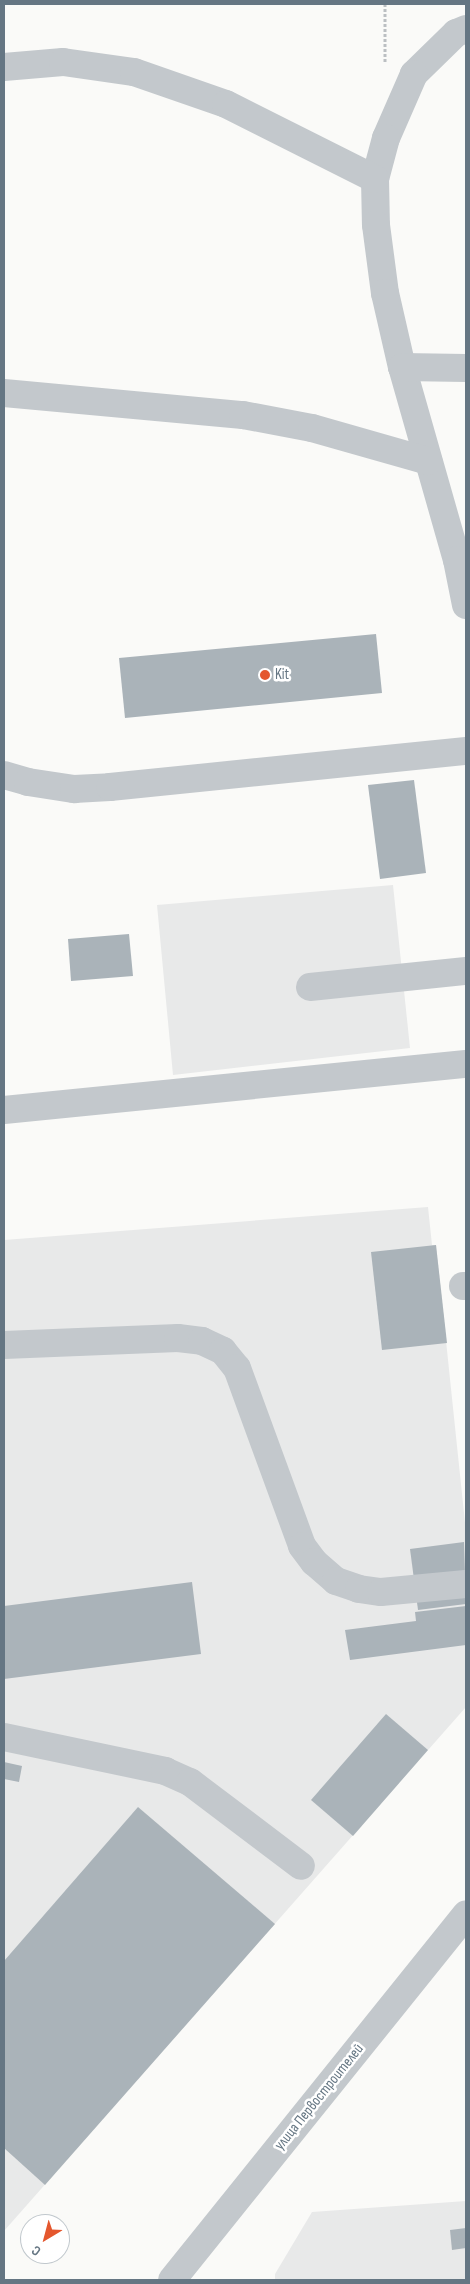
<!DOCTYPE html>
<meta charset="utf-8">
<style>
body{margin:0}
#map{position:relative;width:470px;height:2284px;overflow:hidden;background:#fafaf8;font-family:"Sofia Sans Condensed",sans-serif}
div>[style]{position:absolute}
.built>*{inset:0;background:#e8e9e9}
.building>*{inset:0;background:#aab3b9}
.path>*{height:3px;margin-top:-1.5px;transform-origin:0;background:repeating-linear-gradient(90deg,#bbbfc2 0 2.5px,transparent 0 5px)}
.minor>*{height:28px;margin:-14px;padding:0 14px;transform-origin:14px;border-radius:14px;background:#c3c8cc}
.dots>*{width:14px;height:14px;translate:-50% -50%;box-sizing:border-box;border:2px solid #fff;border-radius:50%}
span{translate:-50% -50%;white-space:nowrap;text-align:center;line-height:1.15;-webkit-text-stroke:5px #fff;paint-order:stroke}
.poi-label{font-size:15px;color:#657683}
.left{translate:0 -50%;text-align:left}
.street-label{font-size:15px;color:#657683}
.frame{position:absolute;inset:0;border:5px solid #657683;pointer-events:none}
.north{position:absolute;left:20px;top:2214px;width:50px;height:50px;box-sizing:border-box;background:#fff;border:1px solid #c1c8cd;border-radius:50%;rotate:217deg;font-size:14px;font-weight:700;line-height:20px;text-align:center;color:#657683}
.north::after{content:'';display:block;margin:auto;width:18px;height:22px;background:#e4572e;clip-path:polygon(50% 0,100% 100%,50% 72%,0 100%)}
</style>
<div id="map">
<div class="built">
<i style="clip-path:polygon(393px 885px,410px 1048px,173px 1075px,157px 905px)"></i>
<i style="clip-path:polygon(428px 1207px,432px 1245px,436px 1245px,466px 1532px,466px 1707px,4px 2231px,4px 1240px)"></i>
<i style="clip-path:polygon(466px 2201px,466px 2280px,275px 2280px,275px 2274px,312px 2212px)"></i>
</div>
<div class="building">
<i style="clip-path:polygon(376px 634px,382px 693px,125px 718px,119px 658px)"></i>
<i style="clip-path:polygon(414px 780px,426px 873px,380px 879px,368px 785px)"></i>
<i style="clip-path:polygon(129px 934px,133px 976px,71px 981px,68px 939px)"></i>
<i style="clip-path:polygon(436px 1245px,447px 1343px,382px 1350px,371px 1252px)"></i>
<i style="clip-path:polygon(464px 1542px,466px 1604px,418px 1610px,410px 1549px)"></i>
<i style="clip-path:polygon(192px 1582px,201px 1654px,4px 1679px,4px 1606px)"></i>
<i style="clip-path:polygon(466px 1606px,466px 1645px,350px 1660px,345px 1630px,416px 1621px,415px 1612px)"></i>
<i style="clip-path:polygon(386px 1714px,428px 1750px,353px 1836px,311px 1800px)"></i>
<i style="clip-path:polygon(4px 1762px,22px 1766px,19px 1782px,4px 1779px)"></i>
<i style="clip-path:polygon(138px 1807px,275px 1924px,45px 2185px,4px 2148px,4px 1961px)"></i>
<i style="clip-path:polygon(466px 2228px,466px 2248px,452px 2250px,450px 2230px)"></i>
</div>
<div class="path">
<i style="left:385px;top:4px;width:59px;rotate:90deg"></i>
</div>
<div class="minor">
<i style="left:466px;top:29px;width:11px;rotate:158deg"></i>
<i style="left:456px;top:33px;width:59px;rotate:135.7deg"></i>
<i style="left:414px;top:74px;width:70px;rotate:113.6deg"></i>
<i style="left:386px;top:138px;width:42px;rotate:105deg"></i>
<i style="left:375px;top:179px;width:46px;rotate:88.8deg"></i>
<i style="left:376px;top:225px;width:69px;rotate:82.5deg"></i>
<i style="left:385px;top:293px;width:76px;rotate:77.1deg"></i>
<i style="left:402px;top:367px;width:201px;rotate:74.1deg"></i>
<i style="left:457px;top:560px;width:46px;rotate:78.7deg"></i>
<i style="left:4px;top:67px;width:59px;rotate:-4.8deg"></i>
<i style="left:63px;top:62px;width:72px;rotate:8deg"></i>
<i style="left:134px;top:72px;width:97px;rotate:19.2deg"></i>
<i style="left:226px;top:104px;width:167px;rotate:26.7deg"></i>
<i style="left:402px;top:367px;width:64px;rotate:0.9deg"></i>
<i style="left:4px;top:393px;width:240px;rotate:5.3deg"></i>
<i style="left:243px;top:415px;width:70px;rotate:10.7deg"></i>
<i style="left:312px;top:428px;width:121px;rotate:15.9deg"></i>
<i style="left:4px;top:775px;width:25px;rotate:16deg"></i>
<i style="left:28px;top:782px;width:47px;rotate:8.7deg"></i>
<i style="left:74px;top:789px;width:36px;rotate:-3deg"></i>
<i style="left:110px;top:787px;width:358px;rotate:-5.8deg"></i>
<i style="left:310px;top:987px;width:157px;rotate:-5.9deg"></i>
<i style="left:4px;top:1110px;width:464px;rotate:-5.7deg"></i>
<i style="left:463px;top:1286px;width:3px"></i>
<i style="left:4px;top:1345px;width:174px;rotate:-2.3deg"></i>
<i style="left:178px;top:1338px;width:24px;rotate:7deg"></i>
<i style="left:202px;top:1341px;width:23px;rotate:25deg"></i>
<i style="left:223px;top:1351px;width:22px;rotate:51deg"></i>
<i style="left:237px;top:1368px;width:189px;rotate:69.9deg"></i>
<i style="left:302px;top:1546px;width:20px;rotate:53deg"></i>
<i style="left:314px;top:1562px;width:29px;rotate:41deg"></i>
<i style="left:336px;top:1581px;width:24px;rotate:19deg"></i>
<i style="left:359px;top:1589px;width:22px;rotate:8deg"></i>
<i style="left:381px;top:1592px;width:85px;rotate:-5.4deg"></i>
<i style="left:4px;top:1737px;width:165px;rotate:11.9deg"></i>
<i style="left:165px;top:1771px;width:27px;rotate:24deg"></i>
<i style="left:190px;top:1782px;width:139px;rotate:37.1deg"></i>
<i style="left:172px;top:2280px;width:469px;rotate:-51.2deg"></i>
</div>
<div class="dots">
<i style="left:265px;top:675px;background:#e4572e"></i>
</div>
<div class="poi-label">
<span class="left" style="left:275px;top:675px">Kit</span>
</div>
<div class="street-label">
<span style="left:319px;top:2097px;rotate:-51deg">улица Первостроителей</span>
</div>
<div class="frame"></div>
<div class="north">С</div>
</div>
